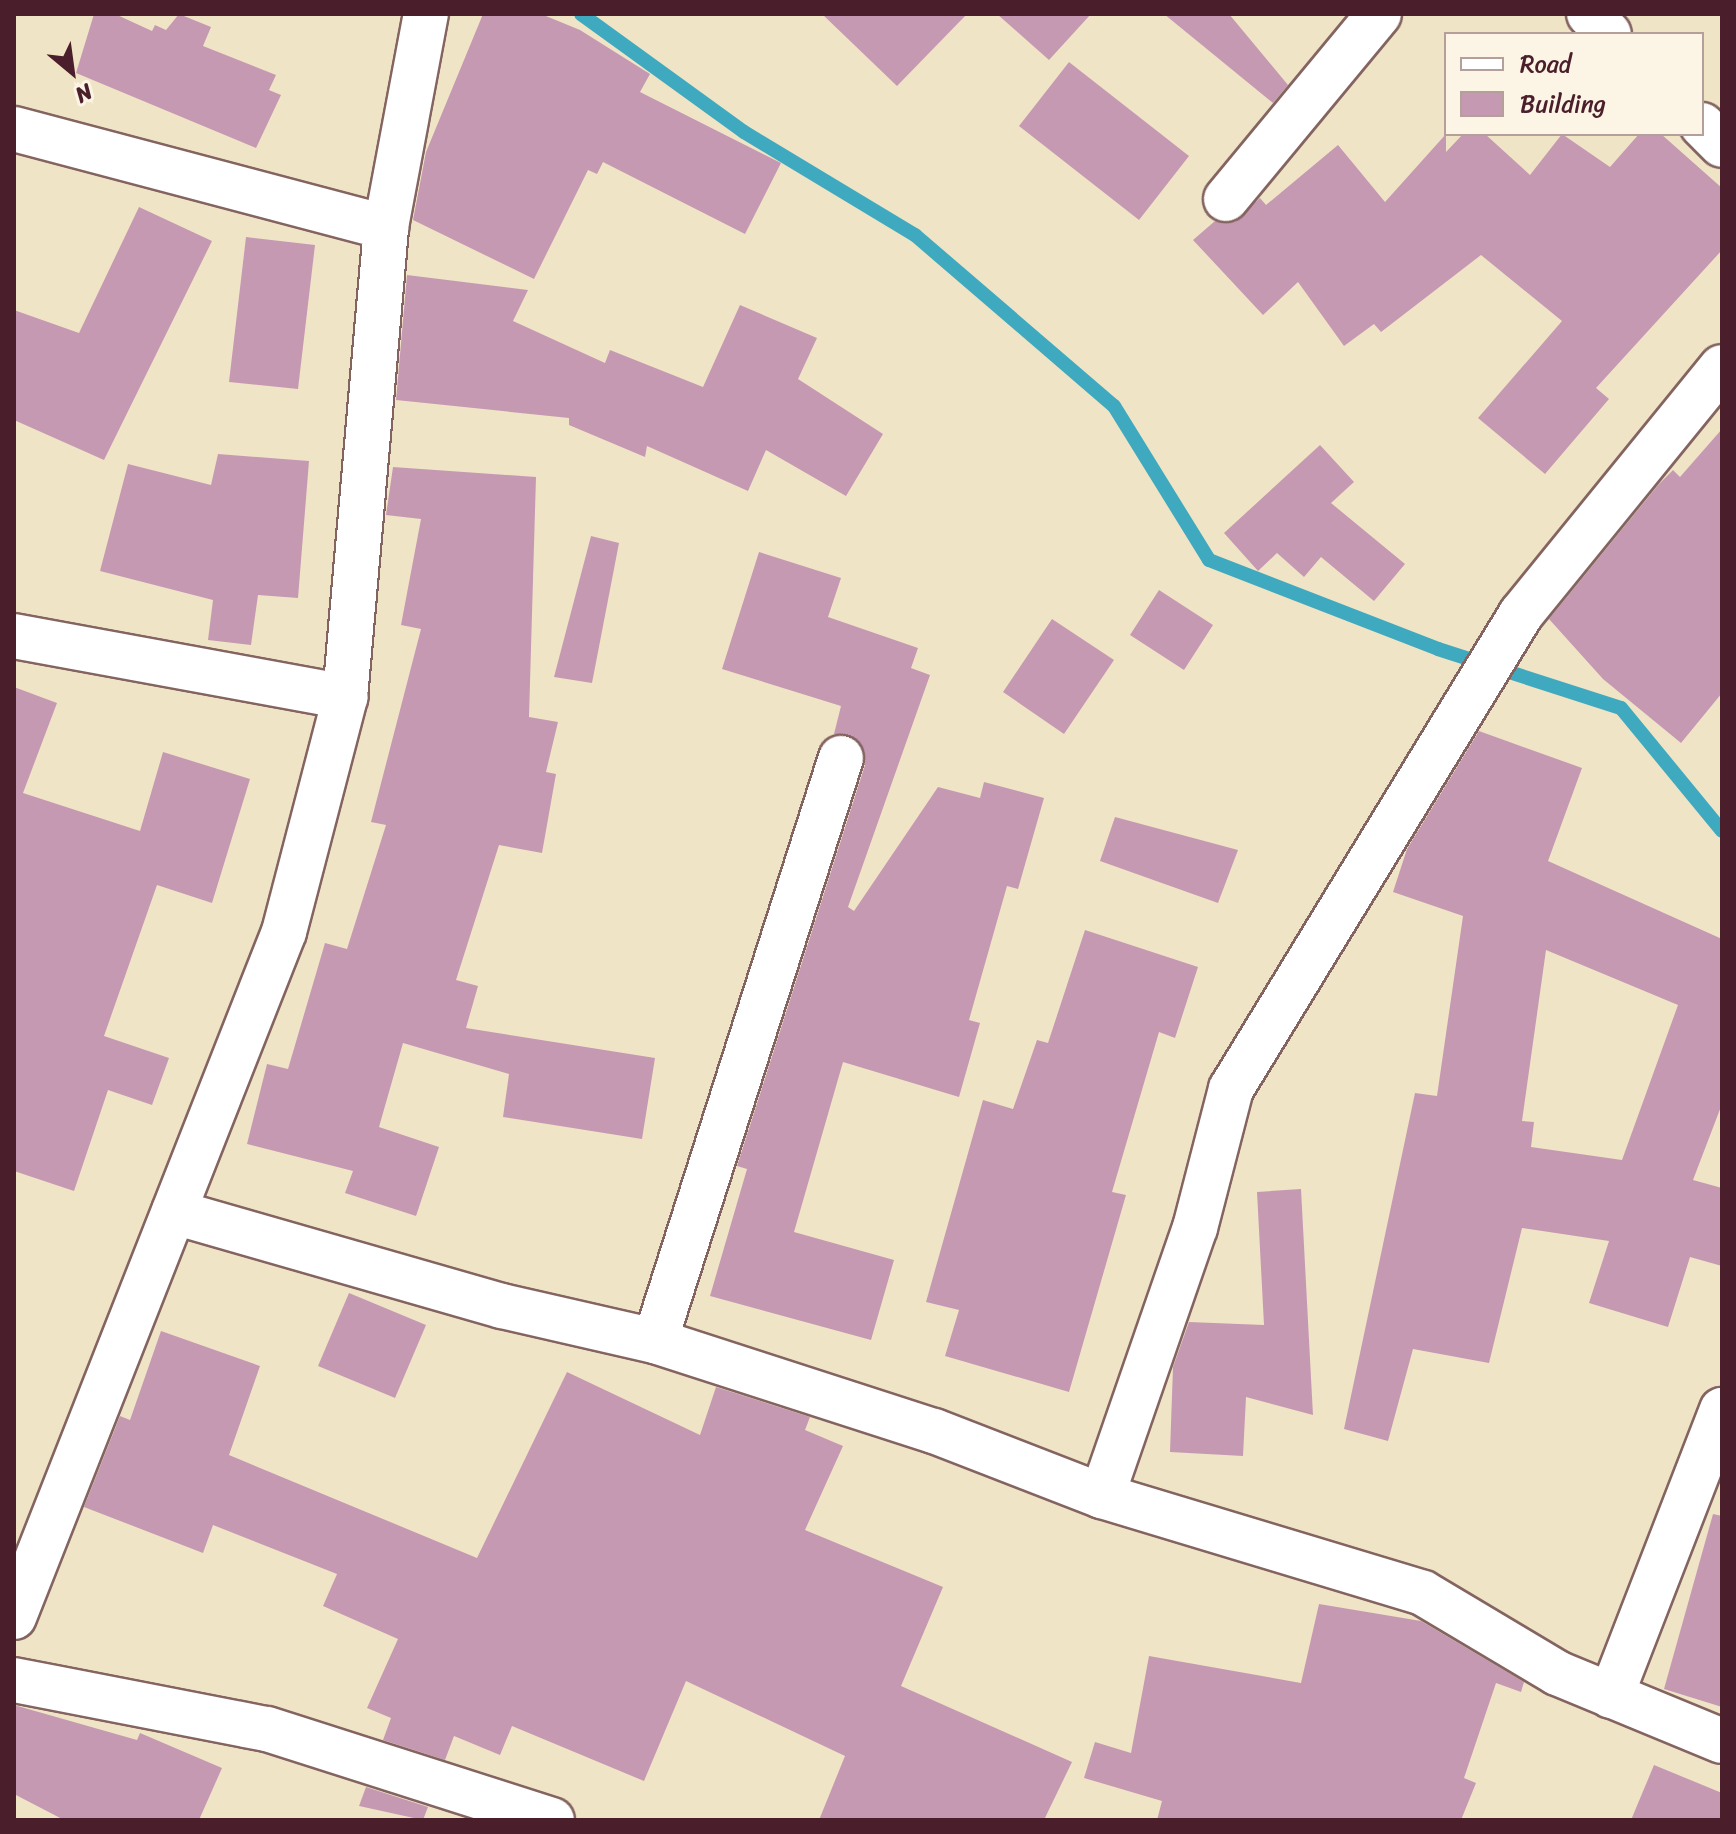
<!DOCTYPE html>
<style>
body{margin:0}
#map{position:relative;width:1736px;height:1834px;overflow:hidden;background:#f0e4c6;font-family:Sriracha,sans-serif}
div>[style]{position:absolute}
.stream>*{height:14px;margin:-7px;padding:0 7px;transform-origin:7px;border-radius:7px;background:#3faabf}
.building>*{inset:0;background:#c699b3}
.roads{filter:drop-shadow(2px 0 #846461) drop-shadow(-2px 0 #846461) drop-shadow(0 2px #846461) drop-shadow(0 -2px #846461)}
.minor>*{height:44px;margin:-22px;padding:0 22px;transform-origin:22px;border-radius:22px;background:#fff}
span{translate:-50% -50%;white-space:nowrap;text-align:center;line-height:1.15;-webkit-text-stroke:8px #fcf5e5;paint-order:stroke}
.frame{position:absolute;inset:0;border:16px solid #4a1f2b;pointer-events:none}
.legend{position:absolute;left:1444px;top:32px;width:260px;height:104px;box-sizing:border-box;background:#fcf5e5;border:2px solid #b59f9b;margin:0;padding:10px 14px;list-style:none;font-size:24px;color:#4a1f2b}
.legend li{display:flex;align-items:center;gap:16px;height:40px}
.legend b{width:40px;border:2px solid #b59f9b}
.north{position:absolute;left:32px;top:32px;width:80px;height:80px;-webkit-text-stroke:6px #fcf5e5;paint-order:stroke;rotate:151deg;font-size:22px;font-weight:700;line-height:32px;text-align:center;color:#4a1f2b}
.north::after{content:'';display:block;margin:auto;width:28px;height:36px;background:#4a1f2b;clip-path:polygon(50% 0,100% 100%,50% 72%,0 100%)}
</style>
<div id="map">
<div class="stream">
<i style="left:581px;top:14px;width:201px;rotate:35.9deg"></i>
<i style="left:744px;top:132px;width:200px;rotate:31.1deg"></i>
<i style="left:915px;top:235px;width:262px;rotate:40.7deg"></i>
<i style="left:1114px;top:406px;width:181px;rotate:58.3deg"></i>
<i style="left:1209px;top:560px;width:246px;rotate:21.2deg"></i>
<i style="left:1438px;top:649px;width:192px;rotate:17.9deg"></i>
<i style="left:1621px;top:708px;width:159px;rotate:50.6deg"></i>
</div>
<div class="building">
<i style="clip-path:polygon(94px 14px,115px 14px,152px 31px,155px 25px,166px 30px,179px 14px,211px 27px,203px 46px,276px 75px,269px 90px,281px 95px,256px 148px,76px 73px)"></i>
<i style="clip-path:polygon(483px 14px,541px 14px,580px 30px,650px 74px,640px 92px,781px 163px,745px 234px,603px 162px,597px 174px,588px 170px,534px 279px,413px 220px,426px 152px)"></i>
<i style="clip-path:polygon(822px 14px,967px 14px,897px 86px)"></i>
<i style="clip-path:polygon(997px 14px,1091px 14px,1049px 60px)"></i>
<i style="clip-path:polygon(1164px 14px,1229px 14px,1288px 85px,1273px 103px)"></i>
<i style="clip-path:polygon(1069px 62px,1189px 156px,1139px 220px,1019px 126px)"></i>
<i style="clip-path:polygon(1446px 134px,1446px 152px,1463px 134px,1485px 134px,1530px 175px,1562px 134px,1610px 167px,1639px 134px,1661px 134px,1722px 188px,1722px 250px,1596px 388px,1609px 399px,1545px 474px,1478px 418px,1562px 321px,1481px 255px,1381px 332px,1374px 324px,1344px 346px,1298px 282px,1263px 315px,1193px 240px,1215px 221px,1235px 222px,1260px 198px,1266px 205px,1338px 145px,1385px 202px)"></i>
<i style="clip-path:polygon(139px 207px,212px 241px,104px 460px,14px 420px,14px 310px,79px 333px)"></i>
<i style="clip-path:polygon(246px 237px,315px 245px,298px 389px,229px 382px)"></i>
<i style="clip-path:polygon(407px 275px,528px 290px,513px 321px,605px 363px,610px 350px,703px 387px,740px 305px,817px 338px,798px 379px,883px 434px,846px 496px,766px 450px,748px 491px,647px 446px,645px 457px,569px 425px,569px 418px,396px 400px)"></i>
<i style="clip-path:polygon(1722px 429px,1722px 693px,1681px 743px,1603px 679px,1549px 619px,1659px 484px,1673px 470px,1680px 477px)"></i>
<i style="clip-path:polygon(1320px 445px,1354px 482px,1331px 503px,1405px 564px,1374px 601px,1321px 557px,1304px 577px,1277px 553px,1258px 571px,1224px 533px)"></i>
<i style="clip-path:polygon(218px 454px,309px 461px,298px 598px,258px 595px,251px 645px,208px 640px,213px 600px,100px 571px,128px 464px,211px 485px)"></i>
<i style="clip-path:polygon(393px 467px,536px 477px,529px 717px,558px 722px,546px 772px,556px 774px,542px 853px,499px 845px,456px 980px,478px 986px,466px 1028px,655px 1058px,642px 1139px,503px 1117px,509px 1074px,403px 1043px,379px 1127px,439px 1147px,416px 1216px,345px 1193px,353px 1171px,247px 1144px,267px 1064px,288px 1069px,325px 943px,347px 949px,386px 825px,371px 822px,421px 629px,401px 625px,421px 519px,386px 515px)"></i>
<i style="clip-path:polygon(591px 536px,619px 543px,592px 683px,554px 677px)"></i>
<i style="clip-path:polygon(759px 552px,841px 578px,828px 617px,918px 648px,911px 668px,930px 675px,848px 907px,854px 911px,938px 787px,980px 798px,984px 782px,1044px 798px,1018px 889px,1007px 886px,969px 1020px,980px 1023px,959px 1097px,843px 1062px,794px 1232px,894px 1260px,871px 1340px,710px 1296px,747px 1169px,737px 1166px,865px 765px,859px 741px,834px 734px,841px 706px,722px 669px)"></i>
<i style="clip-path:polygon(1159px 590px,1213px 625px,1184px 670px,1130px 635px)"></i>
<i style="clip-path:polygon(1052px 619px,1114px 660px,1064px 734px,1003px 692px)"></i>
<i style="clip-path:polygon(14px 687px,57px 703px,23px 793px,140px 831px,163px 752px,250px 779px,212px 903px,157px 885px,104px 1036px,169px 1058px,152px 1105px,108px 1090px,74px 1191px,14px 1171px)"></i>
<i style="clip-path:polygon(evenodd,1479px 731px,1582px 768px,1548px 861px,1722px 939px,1722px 1104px,1693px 1180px,1722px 1188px,1722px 1266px,1690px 1257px,1668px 1327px,1589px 1303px,1609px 1241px,1522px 1228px,1489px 1363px,1413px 1349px,1388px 1441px,1344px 1429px,1415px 1093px,1437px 1096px,1463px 916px,1393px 892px,1407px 849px,1479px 731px,1546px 950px,1678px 1005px,1622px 1160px,1531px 1147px,1534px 1122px,1522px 1121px,1546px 950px)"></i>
<i style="clip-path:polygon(1115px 817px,1238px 850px,1218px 903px,1100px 861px)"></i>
<i style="clip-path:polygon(1085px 930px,1198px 967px,1175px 1038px,1159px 1032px,1112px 1192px,1126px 1195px,1069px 1392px,945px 1356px,959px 1310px,926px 1302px,983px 1100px,1013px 1109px,1037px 1040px,1048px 1043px)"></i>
<i style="clip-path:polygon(1301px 1189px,1313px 1415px,1246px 1397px,1243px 1456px,1170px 1452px,1173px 1367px,1189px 1322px,1264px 1325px,1257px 1192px)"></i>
<i style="clip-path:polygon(349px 1293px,426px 1325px,395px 1398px,318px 1366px)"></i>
<i style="clip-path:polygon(161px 1331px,260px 1366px,229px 1455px,477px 1558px,567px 1372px,700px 1435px,716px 1387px,810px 1417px,805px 1430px,843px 1446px,805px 1530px,943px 1587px,901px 1686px,1072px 1762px,1044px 1820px,819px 1820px,845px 1756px,686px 1681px,644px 1781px,512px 1726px,500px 1755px,454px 1736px,445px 1760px,383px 1740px,391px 1718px,367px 1708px,398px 1639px,323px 1606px,337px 1574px,213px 1525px,203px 1553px,84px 1507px,120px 1416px,130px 1420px)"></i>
<i style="clip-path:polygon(1713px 1514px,1722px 1516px,1722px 1707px,1664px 1689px)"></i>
<i style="clip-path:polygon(1319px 1604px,1421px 1621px,1524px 1682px,1521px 1692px,1496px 1683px,1464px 1778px,1476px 1783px,1461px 1820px,1157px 1820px,1162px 1801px,1084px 1778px,1095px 1742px,1131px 1753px,1149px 1656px,1301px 1683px)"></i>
<i style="clip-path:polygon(14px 1705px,137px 1740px,140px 1733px,222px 1768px,199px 1820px,64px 1820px,14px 1794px)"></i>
<i style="clip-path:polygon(1654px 1765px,1722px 1793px,1722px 1820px,1631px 1820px)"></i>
<i style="clip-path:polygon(366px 1787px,428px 1807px,423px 1820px,359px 1806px)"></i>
</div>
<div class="roads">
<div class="minor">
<i style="left:1589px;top:14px;width:28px;rotate:45deg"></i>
<i style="left:1702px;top:125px;width:28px;rotate:45deg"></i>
<i style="left:14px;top:129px;width:385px;rotate:14.8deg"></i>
<i style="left:1226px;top:199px;width:240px;rotate:-50.4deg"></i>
<i style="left:14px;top:636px;width:337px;rotate:10.4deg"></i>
<i style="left:174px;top:1212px;width:341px;rotate:16deg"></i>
<i style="left:502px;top:1306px;width:157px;rotate:12.9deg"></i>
<i style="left:655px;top:1341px;width:293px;rotate:17.9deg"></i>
<i style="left:934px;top:1431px;width:180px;rotate:21.2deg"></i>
<i style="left:1102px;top:1496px;width:335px;rotate:16.8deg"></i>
<i style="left:1423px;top:1593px;width:156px;rotate:30.8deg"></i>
<i style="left:1557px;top:1673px;width:178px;rotate:22.4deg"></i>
<i style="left:655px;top:1341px;width:612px;rotate:-72.31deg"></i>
<i style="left:1102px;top:1496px;width:284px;rotate:-70.9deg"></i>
<i style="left:1195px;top:1228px;width:144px;rotate:-75.5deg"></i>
<i style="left:1231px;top:1089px;width:557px;rotate:-58.59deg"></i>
<i style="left:1521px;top:614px;width:318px;rotate:-50.9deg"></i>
<i style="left:14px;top:1617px;width:736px;rotate:-68.49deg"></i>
<i style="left:284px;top:932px;width:243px;rotate:-75.4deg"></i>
<i style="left:345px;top:697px;width:472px;rotate:-85deg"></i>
<i style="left:386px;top:227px;width:217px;rotate:-79.4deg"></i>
<i style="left:14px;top:1680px;width:258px;rotate:11deg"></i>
<i style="left:267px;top:1729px;width:299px;rotate:17.7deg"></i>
<i style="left:1611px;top:1696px;width:307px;rotate:-68.8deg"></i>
</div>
</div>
<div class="frame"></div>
<ul class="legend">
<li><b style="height:10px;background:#fff"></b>Road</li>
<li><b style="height:22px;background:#c699b3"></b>Building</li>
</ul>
<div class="north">N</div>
</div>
